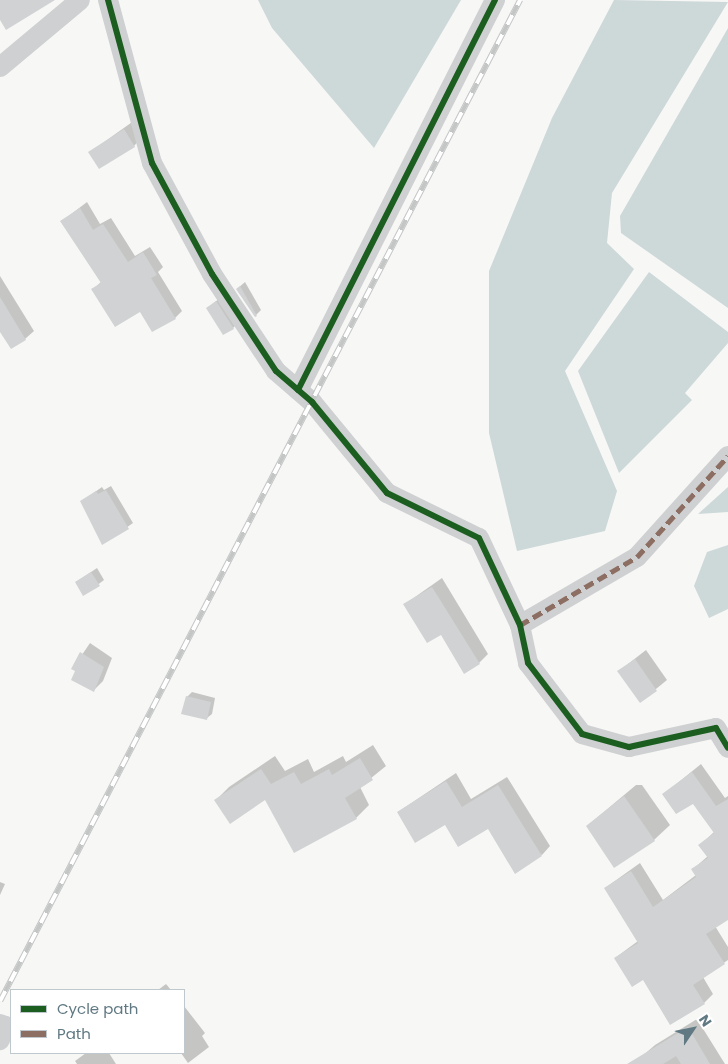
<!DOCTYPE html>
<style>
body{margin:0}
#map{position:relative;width:728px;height:1064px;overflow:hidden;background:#f7f7f6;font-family:Poppins,sans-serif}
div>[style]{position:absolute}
.water>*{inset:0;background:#cdd8d9}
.shadow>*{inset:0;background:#0003}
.building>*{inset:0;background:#d0d2d3}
.minor>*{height:20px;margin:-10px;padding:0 10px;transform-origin:10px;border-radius:10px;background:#cfd0d1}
.rail>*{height:5.5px;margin-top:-2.75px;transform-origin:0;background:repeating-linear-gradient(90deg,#fff 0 11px,#c4c6c6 0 22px);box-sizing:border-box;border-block:1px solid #c4c6c6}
.quiet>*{height:5px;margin-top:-2.5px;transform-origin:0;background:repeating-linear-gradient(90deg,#8d6e63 0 10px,transparent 0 15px)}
.cycleway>*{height:6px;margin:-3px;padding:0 3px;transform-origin:3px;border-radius:3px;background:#1b5e20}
span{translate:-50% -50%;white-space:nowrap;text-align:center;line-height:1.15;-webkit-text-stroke:5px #fff;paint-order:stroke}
.legend{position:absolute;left:10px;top:989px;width:175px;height:65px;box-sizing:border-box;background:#fff;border:1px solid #bfc9cd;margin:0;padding:6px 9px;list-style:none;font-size:15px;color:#607983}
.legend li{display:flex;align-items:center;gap:10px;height:25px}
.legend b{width:25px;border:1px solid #bfc9cd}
.north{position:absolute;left:668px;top:1004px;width:50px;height:50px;-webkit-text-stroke:4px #fff;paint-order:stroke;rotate:56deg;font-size:14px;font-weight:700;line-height:20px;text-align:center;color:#607983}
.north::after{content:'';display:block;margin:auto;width:18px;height:22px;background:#607983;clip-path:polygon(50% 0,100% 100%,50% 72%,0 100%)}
</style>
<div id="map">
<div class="water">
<i style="clip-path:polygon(258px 0,461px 0,374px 148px,272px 28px)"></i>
<i style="clip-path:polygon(614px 0,728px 2px,612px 193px,607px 243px,634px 269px,565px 371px,617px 491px,605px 531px,517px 551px,489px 433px,489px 271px,552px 118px)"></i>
<i style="clip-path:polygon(728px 28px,728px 308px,621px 233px,620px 216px)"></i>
<i style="clip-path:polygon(649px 272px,728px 332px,728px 343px,685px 393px,692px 400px,619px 473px,578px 371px)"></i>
<i style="clip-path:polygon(728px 487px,728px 512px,698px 514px)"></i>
<i style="clip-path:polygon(728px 545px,728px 609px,709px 618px,694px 586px,707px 552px)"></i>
</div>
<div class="shadow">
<i style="clip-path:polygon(135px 120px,144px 135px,134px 146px,90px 152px)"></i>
<i style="clip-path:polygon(87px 202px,100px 224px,111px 218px,135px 256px,150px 247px,163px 267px,158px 272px,182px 311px,175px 318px,141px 310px,93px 289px,101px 282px,62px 221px)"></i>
<i style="clip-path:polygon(0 276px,34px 331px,25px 339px,0 329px)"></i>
<i style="clip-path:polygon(245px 282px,261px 310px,255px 316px,237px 289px)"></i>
<i style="clip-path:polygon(221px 297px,238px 323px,233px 328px,208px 308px)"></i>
<i style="clip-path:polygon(111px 486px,133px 523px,103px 544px,82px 501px,102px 487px,104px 490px)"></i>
<i style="clip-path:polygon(97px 568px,104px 580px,84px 595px,76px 582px)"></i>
<i style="clip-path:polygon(442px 578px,488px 654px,479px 663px,405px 604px)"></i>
<i style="clip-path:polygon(90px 643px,112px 658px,103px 681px,94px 690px,73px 668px)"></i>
<i style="clip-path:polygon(646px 650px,667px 680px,640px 702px,619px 671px)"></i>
<i style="clip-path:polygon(192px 692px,215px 698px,212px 714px,207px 718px,187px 697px)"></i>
<i style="clip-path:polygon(373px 745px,386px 766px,360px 787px,369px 805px,356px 818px,266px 798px,216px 800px,229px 787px,275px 756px,285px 771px,308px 759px,314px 772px,343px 756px,346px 762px)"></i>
<i style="clip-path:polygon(701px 764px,725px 798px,728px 796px,728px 918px,715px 926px,728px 947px,728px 960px,703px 977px,713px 994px,704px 1003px,643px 978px,615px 958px,638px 941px,605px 888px,640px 863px,663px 900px,696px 875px,692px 870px,708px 856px,700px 845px,714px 832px,694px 803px,664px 794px)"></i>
<i style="clip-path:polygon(456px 773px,471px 799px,507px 777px,550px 846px,542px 855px,488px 828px,445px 823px,398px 812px)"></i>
<i style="clip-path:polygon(636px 785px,642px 785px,670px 825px,654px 840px,614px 866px,587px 826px)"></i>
<i style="clip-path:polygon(0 882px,5px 884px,0 895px)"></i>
<i style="clip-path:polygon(166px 984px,171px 990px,158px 990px)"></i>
<i style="clip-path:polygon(184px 1006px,205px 1033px,202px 1036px,209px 1047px,188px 1063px,181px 1053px,184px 1053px)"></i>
<i style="clip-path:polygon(697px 1019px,725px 1064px,633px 1064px,655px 1045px)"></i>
<i style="clip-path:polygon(86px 1053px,109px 1053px,116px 1064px,77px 1064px,75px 1061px)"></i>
</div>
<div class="building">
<i style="clip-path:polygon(0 0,55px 0,6px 30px,0 20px)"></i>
<i style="clip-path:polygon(124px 129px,135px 147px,99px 169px,88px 152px)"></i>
<i style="clip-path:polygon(80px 208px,93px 230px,103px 224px,128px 262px,143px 252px,157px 275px,151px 278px,176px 319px,152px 332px,140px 312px,115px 327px,91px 289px,101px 283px,60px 221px)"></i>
<i style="clip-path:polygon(240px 286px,257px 316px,255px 317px,236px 289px)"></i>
<i style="clip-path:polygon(0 297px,26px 340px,11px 349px,0 332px)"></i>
<i style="clip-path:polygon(216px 301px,234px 329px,223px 335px,206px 308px)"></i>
<i style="clip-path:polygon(106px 490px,129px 529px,102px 545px,80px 501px,96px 491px,98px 494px)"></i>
<i style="clip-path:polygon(91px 572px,100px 586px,83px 596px,75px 582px)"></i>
<i style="clip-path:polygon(432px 587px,480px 664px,464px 674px,441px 635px,427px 643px,403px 604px)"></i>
<i style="clip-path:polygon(80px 652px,104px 667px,94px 692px,71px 680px,75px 671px,71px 669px)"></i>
<i style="clip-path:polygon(635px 659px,657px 691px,640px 703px,617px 671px)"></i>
<i style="clip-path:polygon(186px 696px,211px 702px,207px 720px,181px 714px)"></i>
<i style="clip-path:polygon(360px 758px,373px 780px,345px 798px,357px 819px,294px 853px,265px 800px,230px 824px,214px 800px,261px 769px,271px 784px,294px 772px,301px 784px,329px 769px,332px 775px)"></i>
<i style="clip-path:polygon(692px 772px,716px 806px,728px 799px,728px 920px,706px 934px,725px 964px,693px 985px,705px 1004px,670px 1025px,643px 980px,632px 987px,614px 958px,638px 943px,604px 888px,631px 871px,653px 907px,696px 877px,691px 869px,708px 858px,698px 845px,714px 833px,693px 804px,676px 814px,662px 794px)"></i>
<i style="clip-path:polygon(446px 781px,462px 807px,498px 785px,542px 856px,515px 874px,488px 829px,458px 847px,445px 825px,415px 843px,397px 812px)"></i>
<i style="clip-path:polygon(624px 796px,655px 841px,614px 868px,586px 826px)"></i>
<i style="clip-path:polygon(688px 1027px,710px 1064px,681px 1064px,676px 1056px,663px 1064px,627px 1064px)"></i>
</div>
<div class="minor">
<i style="left:108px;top:0;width:169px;rotate:74.9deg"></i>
<i style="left:152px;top:163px;width:126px;rotate:61.6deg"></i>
<i style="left:212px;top:274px;width:116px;rotate:56.6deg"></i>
<i style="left:276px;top:371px;width:48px;rotate:40.7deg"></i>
<i style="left:312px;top:402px;width:118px;rotate:50.5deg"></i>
<i style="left:387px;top:493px;width:102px;rotate:26.1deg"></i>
<i style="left:479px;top:538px;width:96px;rotate:64.8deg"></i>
<i style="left:520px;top:625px;width:39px;rotate:78deg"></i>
<i style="left:528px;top:663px;width:89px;rotate:52.7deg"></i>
<i style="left:582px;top:734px;width:49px;rotate:15.5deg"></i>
<i style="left:629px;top:747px;width:89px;rotate:-12.3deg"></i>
<i style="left:716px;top:728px;width:23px;rotate:59deg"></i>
<i style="left:0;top:67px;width:104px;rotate:-39.9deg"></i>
<i style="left:298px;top:390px;width:437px;rotate:-63.2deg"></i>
<i style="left:520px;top:625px;width:135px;rotate:-30.2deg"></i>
<i style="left:637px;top:557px;width:136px;rotate:-48deg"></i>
<i style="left:0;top:1024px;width:5px;rotate:22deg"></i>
<i style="left:5px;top:1026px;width:15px;rotate:110deg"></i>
</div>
<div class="rail">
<i style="left:0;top:1001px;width:1128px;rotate:-62.55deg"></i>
</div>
<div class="quiet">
<i style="left:520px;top:625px;width:135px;rotate:-30.2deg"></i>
<i style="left:637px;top:557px;width:136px;rotate:-48deg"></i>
</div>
<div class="cycleway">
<i style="left:108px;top:0;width:169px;rotate:74.9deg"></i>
<i style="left:152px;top:163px;width:126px;rotate:61.6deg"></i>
<i style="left:212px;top:274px;width:116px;rotate:56.6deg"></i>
<i style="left:276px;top:371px;width:48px;rotate:40.7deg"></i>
<i style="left:312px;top:402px;width:118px;rotate:50.5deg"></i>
<i style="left:387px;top:493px;width:102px;rotate:26.1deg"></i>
<i style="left:479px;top:538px;width:96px;rotate:64.8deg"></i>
<i style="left:520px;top:625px;width:39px;rotate:78deg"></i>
<i style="left:528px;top:663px;width:89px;rotate:52.7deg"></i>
<i style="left:582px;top:734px;width:49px;rotate:15.5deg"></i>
<i style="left:629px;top:747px;width:89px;rotate:-12.3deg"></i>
<i style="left:716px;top:728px;width:23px;rotate:59deg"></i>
<i style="left:298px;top:390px;width:437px;rotate:-63.2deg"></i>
</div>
<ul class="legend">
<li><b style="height:6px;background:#1b5e20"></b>Cycle path</li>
<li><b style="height:6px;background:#8d6e63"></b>Path</li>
</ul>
<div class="north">N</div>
</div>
